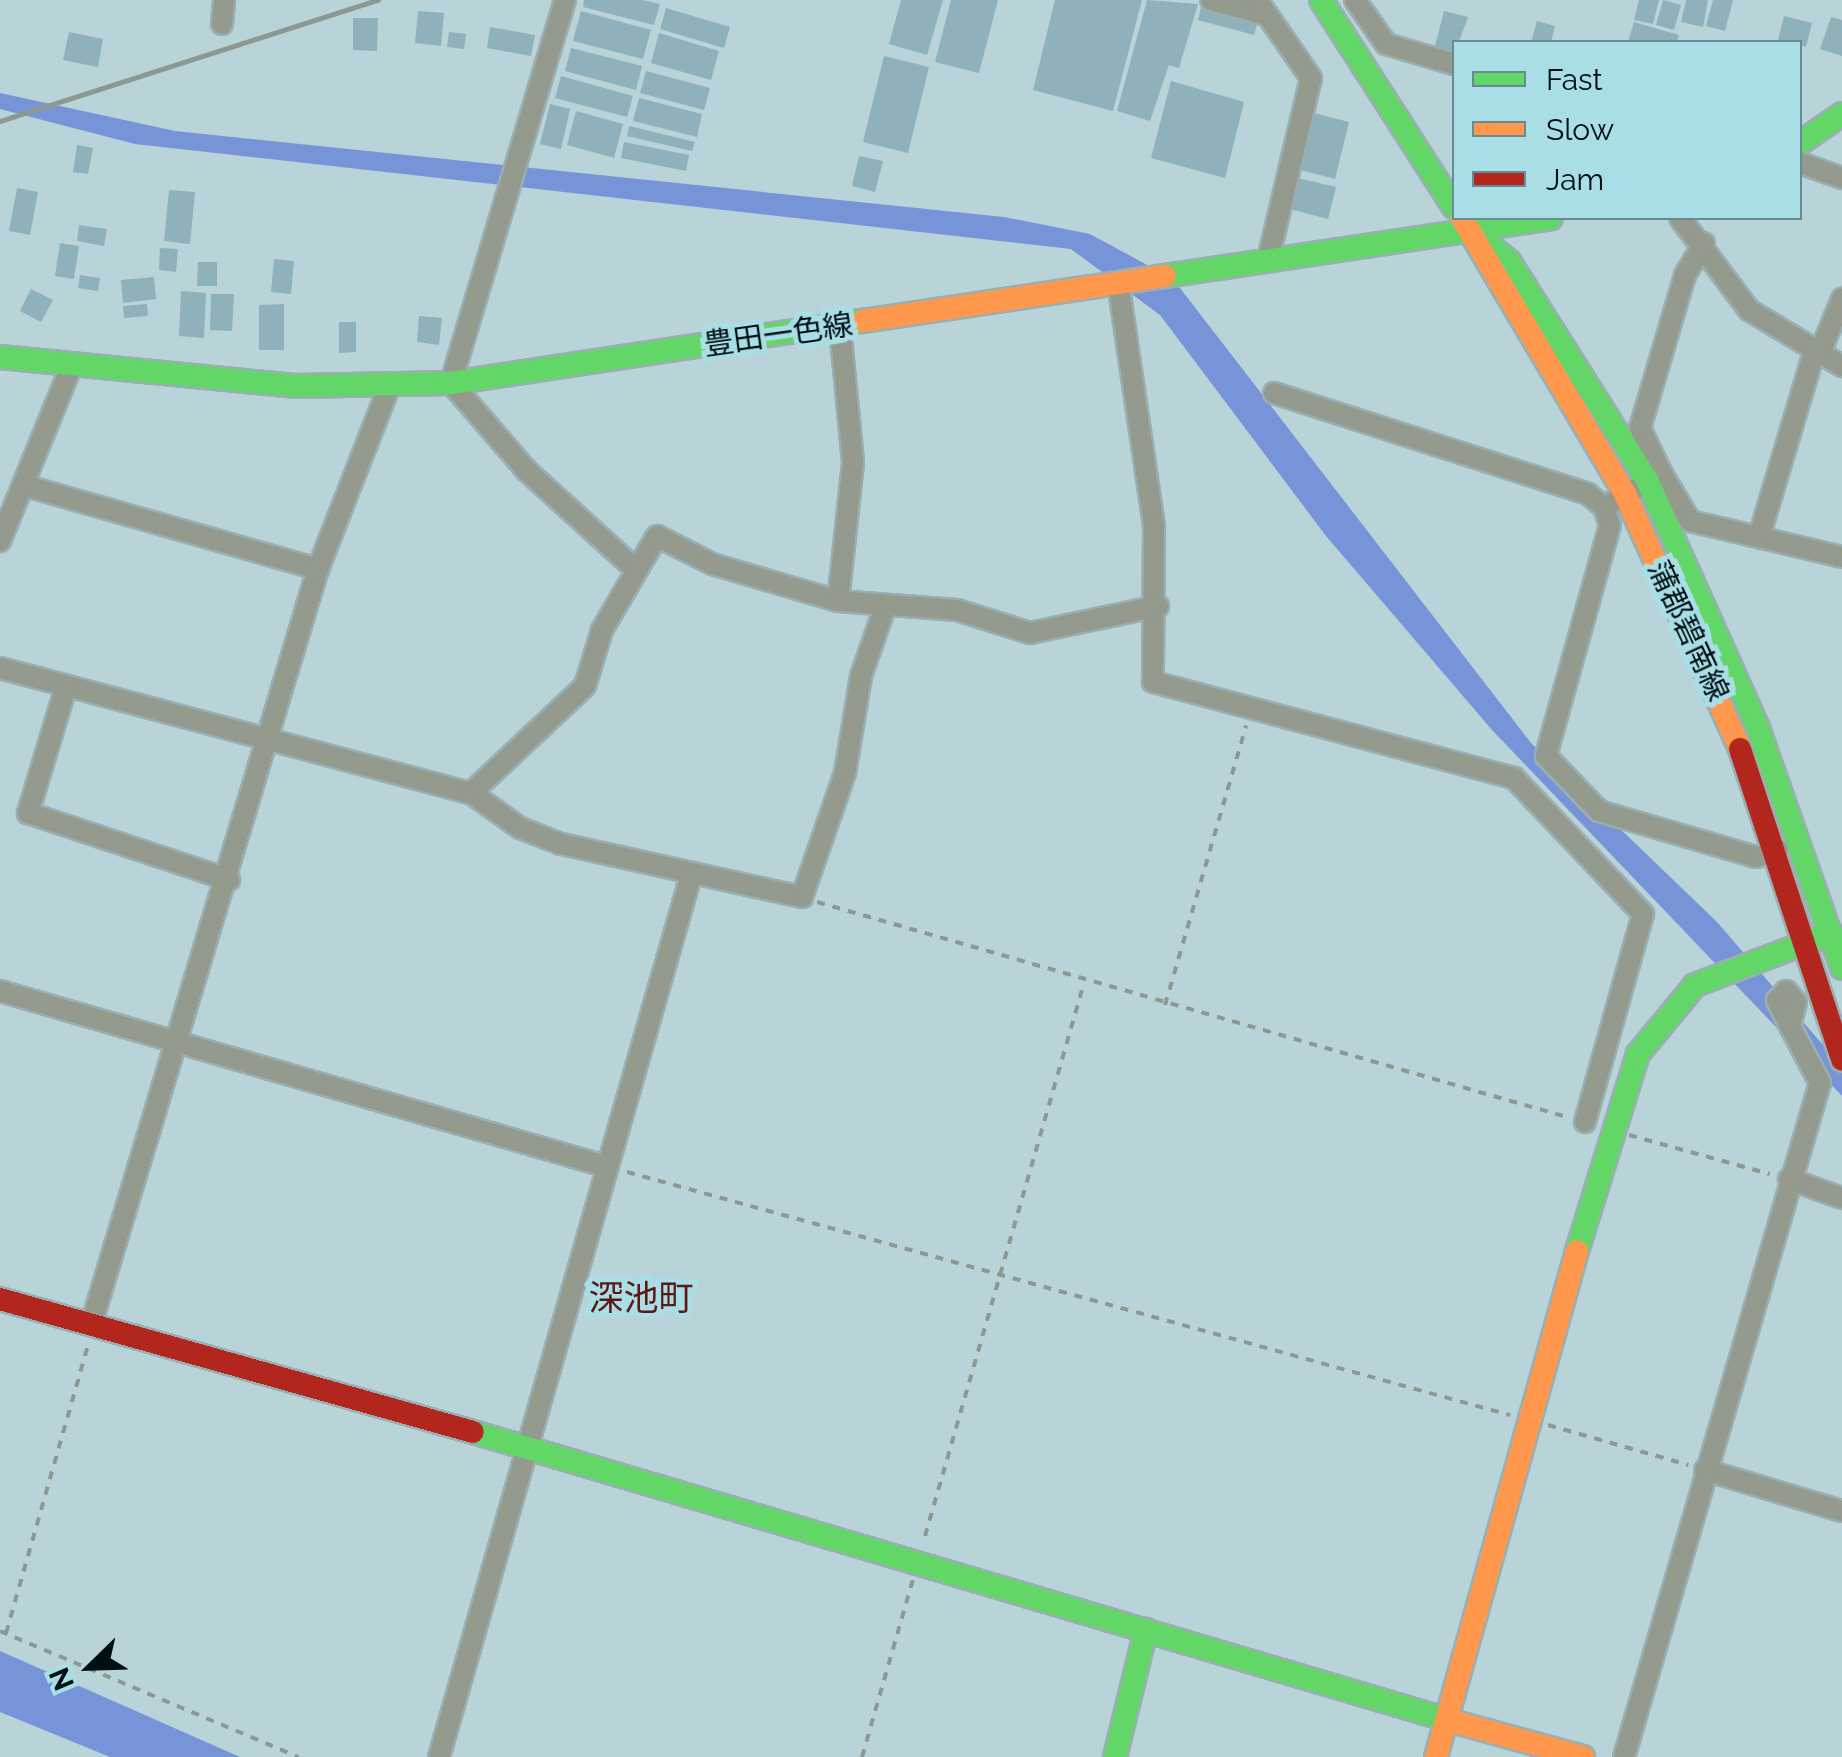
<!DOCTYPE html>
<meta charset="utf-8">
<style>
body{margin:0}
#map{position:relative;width:1842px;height:1757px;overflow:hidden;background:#b8d4d8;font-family:Raleway,"Noto Sans JP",sans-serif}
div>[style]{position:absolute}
.water>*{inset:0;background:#7894d8}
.building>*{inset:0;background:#8eb1bb}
.path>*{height:4px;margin-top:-2px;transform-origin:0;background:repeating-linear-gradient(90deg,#8e9892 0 8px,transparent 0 16px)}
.roads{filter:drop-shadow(2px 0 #99afb2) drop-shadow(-2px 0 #99afb2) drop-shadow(0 2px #99afb2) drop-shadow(0 -2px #99afb2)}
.street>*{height:20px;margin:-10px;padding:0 10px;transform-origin:10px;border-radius:10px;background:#949a8d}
.fast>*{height:22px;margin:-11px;padding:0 11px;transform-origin:11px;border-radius:11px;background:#63d668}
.slow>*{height:22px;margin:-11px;padding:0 11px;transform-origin:11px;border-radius:11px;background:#ff974d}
.jam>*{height:22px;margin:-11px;padding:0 11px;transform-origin:11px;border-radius:11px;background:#b3261e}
.rail>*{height:5px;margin:-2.5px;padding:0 2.5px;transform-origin:2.5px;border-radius:2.5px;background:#8c9892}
span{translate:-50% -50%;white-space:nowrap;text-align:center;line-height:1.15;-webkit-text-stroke:10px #aadee6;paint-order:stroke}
.street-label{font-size:30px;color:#000f13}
.quarter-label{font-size:35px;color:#5c1812}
.legend{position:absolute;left:1452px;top:40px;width:350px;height:180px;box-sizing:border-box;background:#aadee6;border:2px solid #668b92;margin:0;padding:12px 18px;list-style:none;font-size:30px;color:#000f13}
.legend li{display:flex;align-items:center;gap:20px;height:50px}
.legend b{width:50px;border:2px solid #668b92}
.north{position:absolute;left:40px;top:1617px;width:100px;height:100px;-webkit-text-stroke:8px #aadee6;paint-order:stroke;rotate:247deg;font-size:28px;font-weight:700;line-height:40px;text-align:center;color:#000f13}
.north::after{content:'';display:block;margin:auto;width:35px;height:45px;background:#000f13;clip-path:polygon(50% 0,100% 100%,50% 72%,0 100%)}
</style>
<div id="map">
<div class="water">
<i style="clip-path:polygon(0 93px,175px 131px,1004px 217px,1090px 234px,1173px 279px,1531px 743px,1717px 922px,1842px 1067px,1842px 1096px,1492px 730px,1326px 536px,1160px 315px,1071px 249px,135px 144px,0 109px)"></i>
<i style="clip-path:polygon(0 1651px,240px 1757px,110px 1757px,0 1712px)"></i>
</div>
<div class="building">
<i style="clip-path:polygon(584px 0,643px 0,660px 4px,654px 25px,583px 7px)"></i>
<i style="clip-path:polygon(901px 0,943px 0,927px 55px,889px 44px)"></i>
<i style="clip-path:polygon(951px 0,998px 0,979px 73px,935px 62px)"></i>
<i style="clip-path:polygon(1055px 0,1142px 0,1113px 111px,1033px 90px)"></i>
<i style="clip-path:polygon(1147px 0,1198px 4px,1179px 68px,1169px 65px,1150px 121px,1117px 111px)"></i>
<i style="clip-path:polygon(1639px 0,1659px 0,1653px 24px,1634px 20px)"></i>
<i style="clip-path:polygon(1663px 0,1681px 5px,1674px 30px,1656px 25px)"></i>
<i style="clip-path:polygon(1686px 0,1708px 0,1703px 27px,1681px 22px)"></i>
<i style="clip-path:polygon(1713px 0,1733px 0,1725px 31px,1706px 26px)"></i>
<i style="clip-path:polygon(1202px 3px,1259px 17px,1254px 35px,1198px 20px)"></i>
<i style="clip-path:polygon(666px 8px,730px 27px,724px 48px,660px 29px)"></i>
<i style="clip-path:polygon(418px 11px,444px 13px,441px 46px,415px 43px)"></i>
<i style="clip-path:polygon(581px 11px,651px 30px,643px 59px,573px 41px)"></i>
<i style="clip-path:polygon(1444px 11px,1468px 17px,1454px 55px,1434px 50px)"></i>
<i style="clip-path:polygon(1784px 16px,1812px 23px,1806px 47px,1778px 40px)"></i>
<i style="clip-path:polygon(1831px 17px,1842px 20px,1842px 56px,1820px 49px)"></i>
<i style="clip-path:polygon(353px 18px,378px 18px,377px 51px,353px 50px)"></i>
<i style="clip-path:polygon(1537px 21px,1555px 26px,1551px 42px,1531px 42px)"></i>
<i style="clip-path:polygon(1634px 22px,1679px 35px,1677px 42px,1628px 42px)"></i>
<i style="clip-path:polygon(490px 27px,535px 35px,531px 56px,487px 48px)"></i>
<i style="clip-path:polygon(69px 32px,103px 39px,98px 67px,63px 60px)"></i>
<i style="clip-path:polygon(449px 32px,466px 34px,464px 49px,447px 47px)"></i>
<i style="clip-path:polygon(659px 33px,719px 51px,711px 80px,651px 63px)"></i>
<i style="clip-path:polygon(571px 48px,642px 66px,636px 90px,565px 71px)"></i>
<i style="clip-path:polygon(884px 56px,929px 67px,908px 153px,863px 142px)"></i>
<i style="clip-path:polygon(646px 71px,710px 88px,704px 110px,640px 93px)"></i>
<i style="clip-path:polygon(561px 76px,633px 96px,627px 117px,555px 98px)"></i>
<i style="clip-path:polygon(1171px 81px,1244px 102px,1225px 178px,1151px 158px)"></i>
<i style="clip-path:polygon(639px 98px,702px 114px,697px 137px,633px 121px)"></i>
<i style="clip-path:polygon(550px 104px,570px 109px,561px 149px,540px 144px)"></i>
<i style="clip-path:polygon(576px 111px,623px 124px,614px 158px,567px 145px)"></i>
<i style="clip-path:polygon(1314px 113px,1349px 122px,1335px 179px,1300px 170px)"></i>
<i style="clip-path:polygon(629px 126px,695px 142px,692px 151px,627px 136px)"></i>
<i style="clip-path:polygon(624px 142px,689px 155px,686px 171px,621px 158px)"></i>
<i style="clip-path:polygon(77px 145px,93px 148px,88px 174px,73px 172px)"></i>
<i style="clip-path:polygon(859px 156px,883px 161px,875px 192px,852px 186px)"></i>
<i style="clip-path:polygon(1298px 178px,1336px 187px,1328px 219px,1290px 209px)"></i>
<i style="clip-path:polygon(17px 188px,38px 192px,30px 235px,9px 231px)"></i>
<i style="clip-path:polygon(169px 190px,195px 192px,190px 244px,164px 241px)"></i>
<i style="clip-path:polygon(79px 225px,107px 229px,104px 246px,77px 241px)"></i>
<i style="clip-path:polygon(60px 243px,79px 246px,74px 279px,55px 276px)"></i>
<i style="clip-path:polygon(160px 248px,178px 249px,176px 272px,159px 270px)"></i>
<i style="clip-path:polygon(274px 259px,294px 261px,291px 294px,271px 292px)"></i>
<i style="clip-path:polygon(198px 262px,217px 262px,217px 286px,197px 286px)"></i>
<i style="clip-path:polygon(80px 275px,100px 278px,98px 291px,78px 288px)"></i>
<i style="clip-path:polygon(154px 277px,156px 299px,123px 303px,121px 280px)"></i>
<i style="clip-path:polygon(31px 289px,53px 300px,41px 322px,20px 311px)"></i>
<i style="clip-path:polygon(181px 291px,206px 293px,204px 338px,179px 336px)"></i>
<i style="clip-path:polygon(211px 294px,234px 294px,232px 331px,210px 330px)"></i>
<i style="clip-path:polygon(147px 304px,148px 316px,124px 318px,123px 306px)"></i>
<i style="clip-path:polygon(284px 304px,284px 350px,259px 350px,259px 305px)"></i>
<i style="clip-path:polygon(419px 316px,442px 318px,439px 345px,417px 342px)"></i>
<i style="clip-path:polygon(339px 322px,356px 322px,356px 352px,339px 353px)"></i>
</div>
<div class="path">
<i style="left:817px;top:902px;width:780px;rotate:16deg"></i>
<i style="left:1165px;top:1005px;width:291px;rotate:-73.8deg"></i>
<i style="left:1629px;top:1135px;width:146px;rotate:15.5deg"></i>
<i style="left:627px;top:1172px;width:916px;rotate:15.39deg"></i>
<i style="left:1548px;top:1425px;width:146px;rotate:15.9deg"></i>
<i style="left:925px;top:1536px;width:575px;rotate:-73.96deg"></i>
<i style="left:0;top:1631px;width:324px;rotate:22.9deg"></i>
<i style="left:6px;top:1633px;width:299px;rotate:-74.1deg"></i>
<i style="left:862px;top:1757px;width:185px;rotate:-74deg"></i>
</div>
<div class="roads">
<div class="street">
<i style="left:565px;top:0;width:400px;rotate:106.6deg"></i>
<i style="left:451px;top:383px;width:116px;rotate:49.2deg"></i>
<i style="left:527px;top:471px;width:147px;rotate:42.2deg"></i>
<i style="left:1211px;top:0;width:58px;rotate:15deg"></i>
<i style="left:1257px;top:0;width:95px;rotate:55.3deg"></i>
<i style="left:1311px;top:78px;width:182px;rotate:103.3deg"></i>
<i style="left:1355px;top:0;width:54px;rotate:54.8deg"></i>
<i style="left:1386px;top:44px;width:71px;rotate:16.4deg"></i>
<i style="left:222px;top:24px;width:24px;rotate:-85deg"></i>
<i style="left:1800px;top:163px;width:45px;rotate:19.7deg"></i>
<i style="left:1680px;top:218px;width:115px;rotate:53.1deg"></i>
<i style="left:1749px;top:310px;width:109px;rotate:31.1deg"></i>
<i style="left:1118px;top:282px;width:248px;rotate:81.6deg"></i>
<i style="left:1154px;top:527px;width:155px;rotate:90.4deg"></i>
<i style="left:1153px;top:682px;width:374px;rotate:14.9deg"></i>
<i style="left:1514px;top:778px;width:187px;rotate:46.5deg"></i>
<i style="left:1643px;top:914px;width:216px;rotate:105.6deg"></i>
<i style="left:1819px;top:355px;width:61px;rotate:-67.7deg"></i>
<i style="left:1274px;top:393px;width:330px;rotate:17.8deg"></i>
<i style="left:1588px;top:494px;width:21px;rotate:39deg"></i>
<i style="left:1604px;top:507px;width:67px;rotate:-29.6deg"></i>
<i style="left:1662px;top:474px;width:55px;rotate:59.2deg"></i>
<i style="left:1690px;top:521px;width:156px;rotate:13.3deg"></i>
<i style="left:1662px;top:474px;width:51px;rotate:-115.6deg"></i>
<i style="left:1640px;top:428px;width:159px;rotate:-73.6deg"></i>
<i style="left:1685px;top:275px;width:37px;rotate:-59deg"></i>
<i style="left:23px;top:485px;width:307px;rotate:15.9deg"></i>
<i style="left:1604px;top:507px;width:19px;rotate:72deg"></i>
<i style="left:1610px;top:525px;width:240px;rotate:105.5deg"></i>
<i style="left:1546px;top:756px;width:76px;rotate:46.1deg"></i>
<i style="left:1599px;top:811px;width:164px;rotate:16.3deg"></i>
<i style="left:1756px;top:857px;width:23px;rotate:-18deg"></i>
<i style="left:1759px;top:537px;width:192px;rotate:-73.4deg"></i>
<i style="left:0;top:541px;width:190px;rotate:-67.8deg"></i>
<i style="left:838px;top:601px;width:140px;rotate:-83.8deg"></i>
<i style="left:853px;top:462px;width:137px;rotate:-95.5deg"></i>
<i style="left:0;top:668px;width:487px;rotate:14.9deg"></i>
<i style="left:471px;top:793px;width:60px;rotate:35.5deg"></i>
<i style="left:520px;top:828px;width:44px;rotate:21.3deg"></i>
<i style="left:561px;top:844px;width:247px;rotate:12.4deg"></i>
<i style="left:802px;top:897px;width:131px;rotate:-70.9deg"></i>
<i style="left:845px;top:773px;width:98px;rotate:-80.6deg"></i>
<i style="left:861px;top:676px;width:73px;rotate:-70.8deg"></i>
<i style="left:66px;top:687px;width:132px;rotate:106.8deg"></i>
<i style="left:28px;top:813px;width:212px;rotate:18.4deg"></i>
<i style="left:471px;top:793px;width:156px;rotate:-43.2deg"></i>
<i style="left:585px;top:686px;width:59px;rotate:-73.1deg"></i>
<i style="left:602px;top:630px;width:109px;rotate:-59.7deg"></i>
<i style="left:657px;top:536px;width:62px;rotate:27deg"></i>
<i style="left:712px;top:564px;width:131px;rotate:16.4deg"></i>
<i style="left:838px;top:601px;width:119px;rotate:4.3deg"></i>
<i style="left:957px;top:610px;width:77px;rotate:17.5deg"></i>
<i style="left:1030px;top:633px;width:131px;rotate:-11.9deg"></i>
<i style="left:0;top:991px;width:633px;rotate:16.14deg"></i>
<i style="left:1789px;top:1179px;width:56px;rotate:19.7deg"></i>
<i style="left:91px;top:1325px;width:789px;rotate:-73.29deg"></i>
<i style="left:318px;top:569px;width:195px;rotate:-68.7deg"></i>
<i style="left:1705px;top:1470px;width:143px;rotate:16.7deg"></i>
<i style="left:439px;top:1757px;width:917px;rotate:-74.05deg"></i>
<i style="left:1624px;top:1757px;width:702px;rotate:-73.79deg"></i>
<i style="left:1820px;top:1083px;width:64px;rotate:-117.8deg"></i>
<i style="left:1790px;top:1026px;width:29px;rotate:-117deg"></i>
<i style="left:1777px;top:1000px;width:13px;rotate:-45deg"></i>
<i style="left:1786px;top:991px;width:15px;rotate:48deg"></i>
<i style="left:1796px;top:1002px;width:25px;rotate:104deg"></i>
</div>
<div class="fast">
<i style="left:1321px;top:0;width:246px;rotate:57.3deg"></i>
<i style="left:1800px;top:143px;width:51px;rotate:-34.6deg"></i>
<i style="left:1479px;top:237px;width:38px;rotate:39deg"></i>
<i style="left:1509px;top:261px;width:261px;rotate:57.8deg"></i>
<i style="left:1648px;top:482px;width:269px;rotate:65.9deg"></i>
<i style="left:1758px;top:728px;width:254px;rotate:70.7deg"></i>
<i style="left:1165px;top:276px;width:390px;rotate:-8.5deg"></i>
<i style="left:0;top:357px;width:296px;rotate:5.6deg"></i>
<i style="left:295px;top:386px;width:156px;rotate:-1.1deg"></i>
<i style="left:451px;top:383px;width:417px;rotate:-8.6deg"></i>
<i style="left:1577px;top:1251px;width:206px;rotate:-72.8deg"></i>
<i style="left:1638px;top:1054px;width:89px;rotate:-50.4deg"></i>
<i style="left:1695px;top:985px;width:146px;rotate:-20.9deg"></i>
<i style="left:473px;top:1432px;width:1024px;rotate:16.45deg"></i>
<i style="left:1115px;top:1757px;width:131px;rotate:-76.3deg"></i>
</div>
<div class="slow">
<i style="left:1462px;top:218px;width:321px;rotate:59.4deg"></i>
<i style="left:1625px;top:494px;width:280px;rotate:65.7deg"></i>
<i style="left:863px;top:321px;width:305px;rotate:-8.5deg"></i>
<i style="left:1455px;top:1722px;width:133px;rotate:15.3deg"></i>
<i style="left:1436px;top:1757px;width:525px;rotate:-74.43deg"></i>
</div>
<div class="jam">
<i style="left:1740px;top:749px;width:327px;rotate:71.8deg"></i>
<i style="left:0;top:1299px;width:491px;rotate:15.7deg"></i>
</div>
</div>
<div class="rail">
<i style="left:0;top:121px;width:397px;rotate:-17.8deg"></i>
</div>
<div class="street-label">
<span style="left:778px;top:335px;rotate:-8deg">豊田一色線</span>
<span style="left:1688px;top:631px;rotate:65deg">蒲郡碧南線</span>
</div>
<div class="quarter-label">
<span style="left:641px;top:1298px">深池町</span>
</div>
<ul class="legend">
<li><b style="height:12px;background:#63d668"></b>Fast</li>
<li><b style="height:12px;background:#ff974d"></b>Slow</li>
<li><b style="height:12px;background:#b3261e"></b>Jam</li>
</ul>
<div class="north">N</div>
</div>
